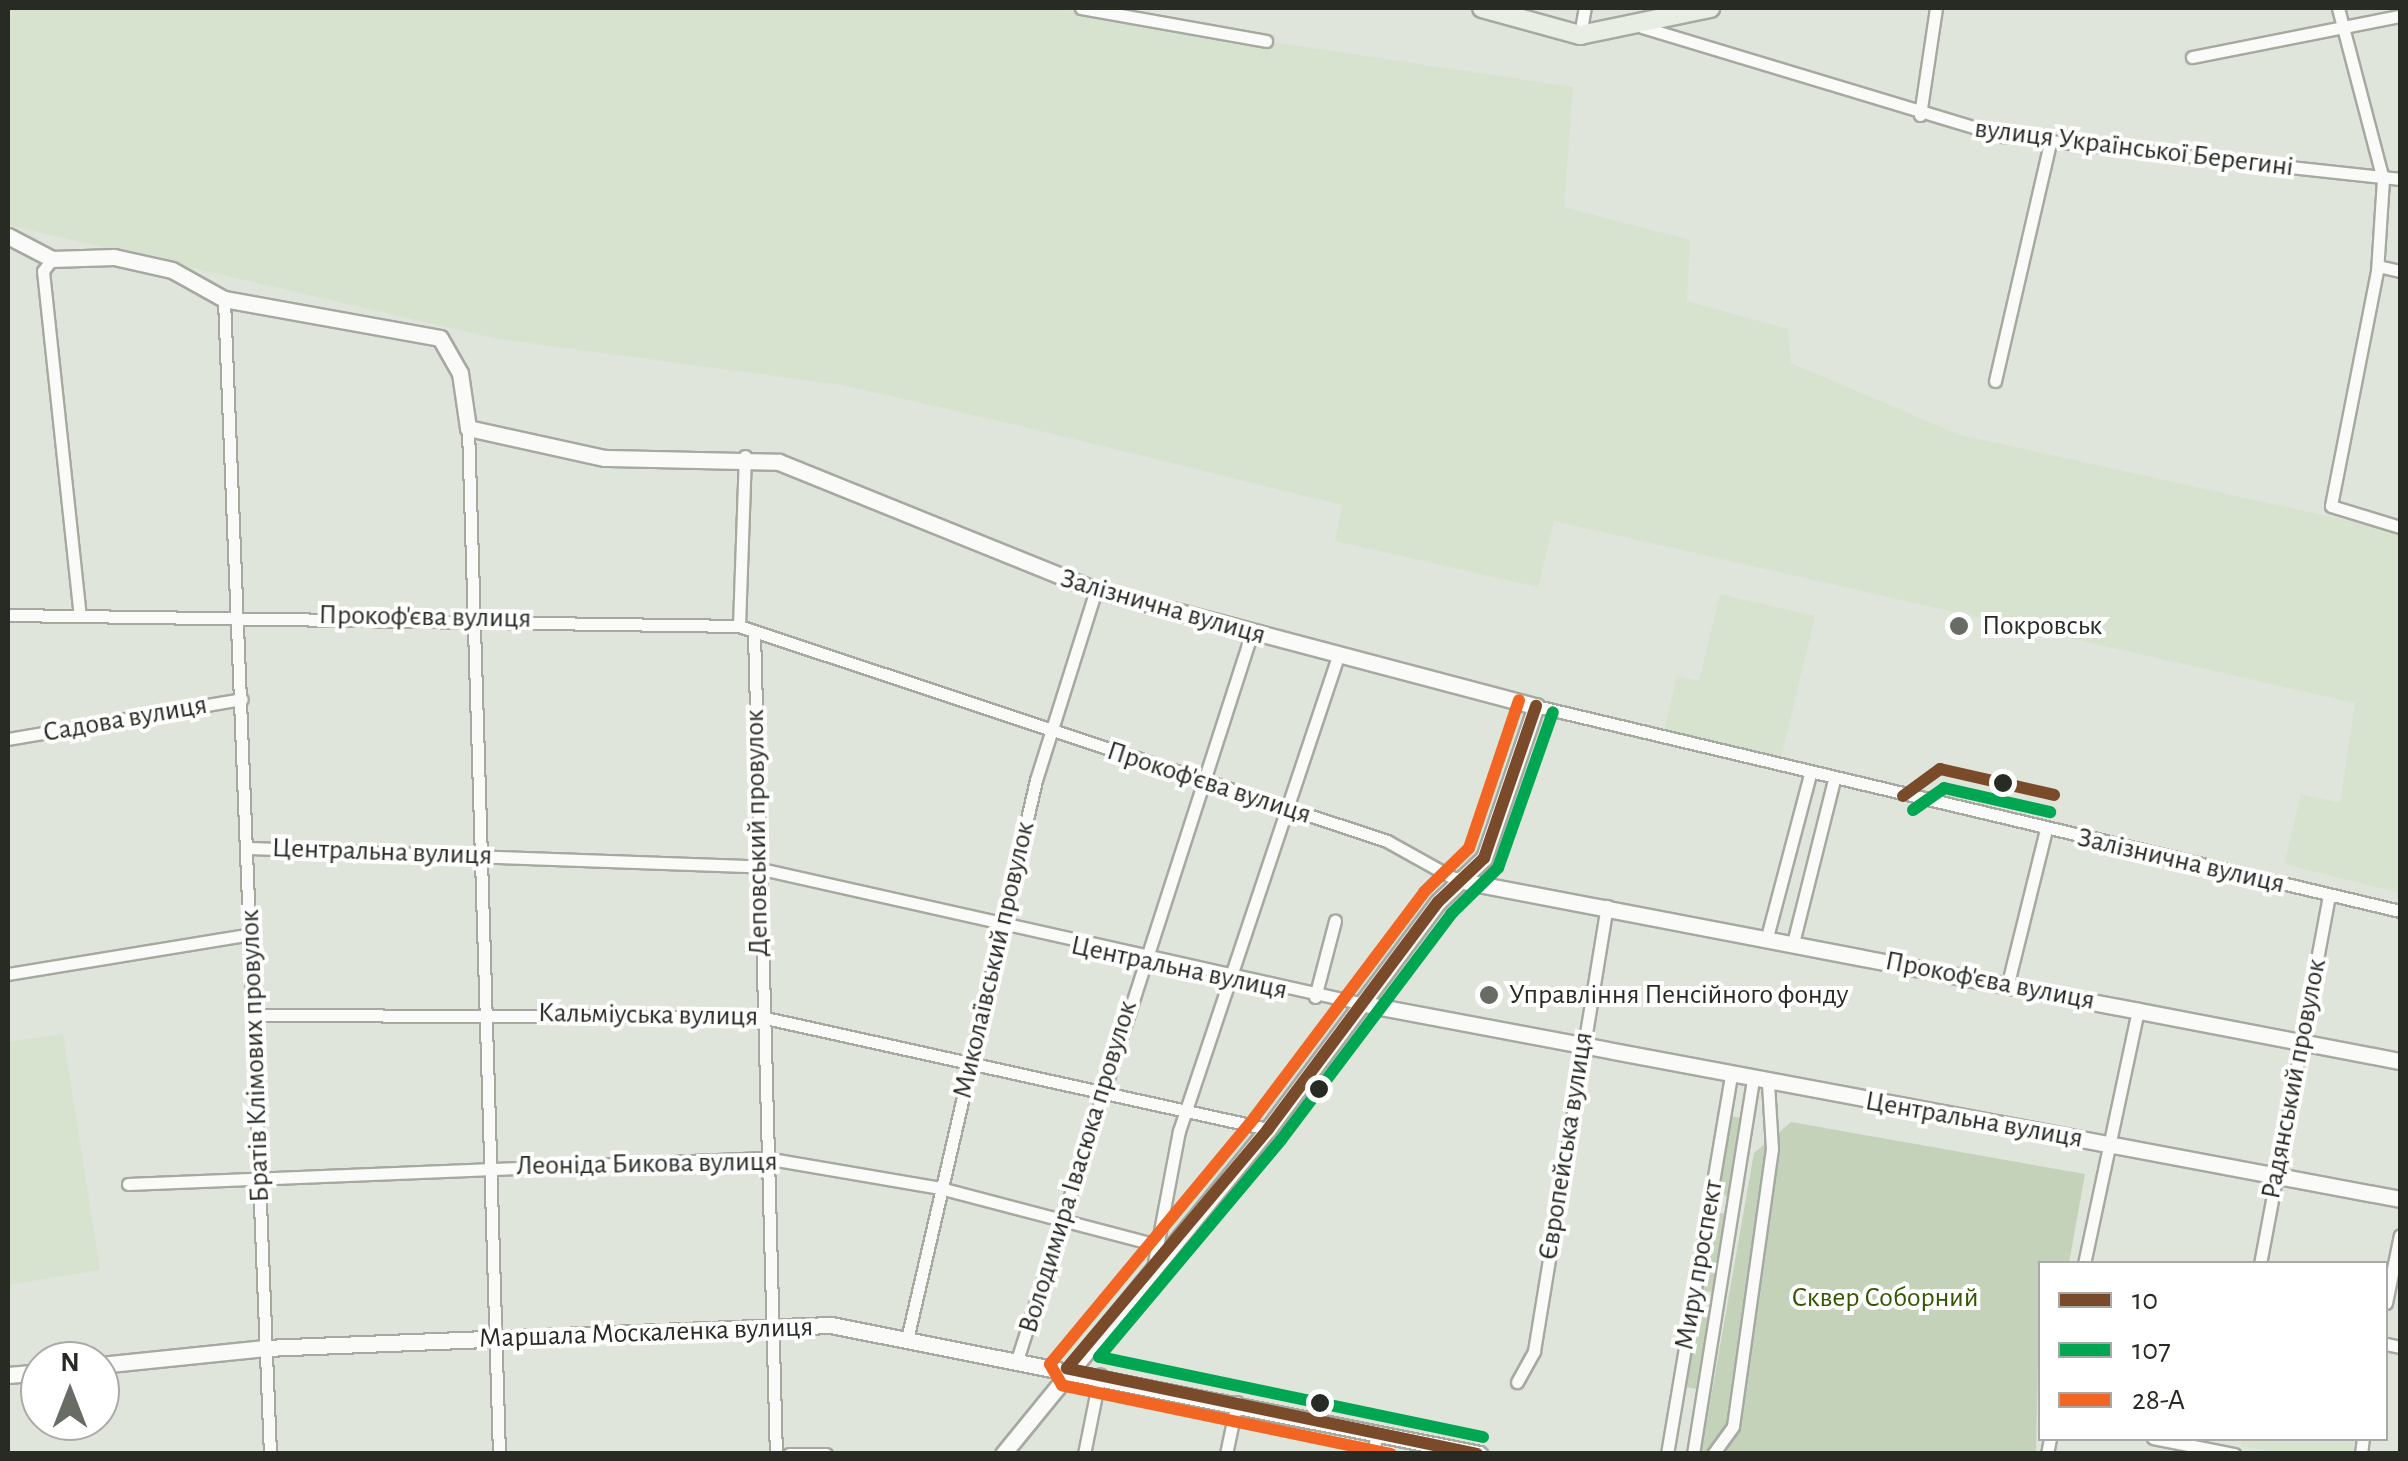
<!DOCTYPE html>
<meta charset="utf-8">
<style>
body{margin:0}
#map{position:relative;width:2408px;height:1461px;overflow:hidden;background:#dfe5da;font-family:"Alegreya Sans",sans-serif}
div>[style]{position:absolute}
.built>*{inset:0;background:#d7e3cf}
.green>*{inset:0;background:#c4d2ba}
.roads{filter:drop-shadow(2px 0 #a5a9a1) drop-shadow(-2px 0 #a5a9a1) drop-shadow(0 2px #a5a9a1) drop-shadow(0 -2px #a5a9a1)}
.street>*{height:11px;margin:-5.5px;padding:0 5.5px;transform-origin:5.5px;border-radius:5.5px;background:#fafbf9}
.secondary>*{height:15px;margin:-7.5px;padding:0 7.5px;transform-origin:7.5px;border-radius:7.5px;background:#fafbf9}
.primary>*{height:18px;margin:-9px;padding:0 9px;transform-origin:9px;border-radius:9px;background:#e9eee4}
.bus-1>*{height:12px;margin:-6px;padding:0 6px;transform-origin:6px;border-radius:6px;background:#7a4b2a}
.bus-2>*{height:12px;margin:-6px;padding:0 6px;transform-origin:6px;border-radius:6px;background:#00a651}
.bus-3>*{height:12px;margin:-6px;padding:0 6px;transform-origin:6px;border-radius:6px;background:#f26522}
.dots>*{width:28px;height:28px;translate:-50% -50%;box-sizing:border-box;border:5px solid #fff;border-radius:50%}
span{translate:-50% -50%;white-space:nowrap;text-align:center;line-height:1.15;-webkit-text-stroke:8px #fff;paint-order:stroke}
.street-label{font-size:28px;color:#272b24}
.poi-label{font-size:28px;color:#272b24}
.left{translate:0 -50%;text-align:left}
.park-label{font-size:28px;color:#335700}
.frame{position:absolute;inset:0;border:10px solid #272b24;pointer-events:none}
.legend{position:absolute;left:2038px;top:1261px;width:350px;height:180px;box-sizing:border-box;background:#fff;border:2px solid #a9aaa7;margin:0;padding:12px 18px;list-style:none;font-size:30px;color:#272b24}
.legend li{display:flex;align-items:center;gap:20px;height:50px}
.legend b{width:50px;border:2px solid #a9aaa7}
.north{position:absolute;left:20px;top:1341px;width:100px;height:100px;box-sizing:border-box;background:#fff;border:2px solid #a9aaa7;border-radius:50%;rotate:0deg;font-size:28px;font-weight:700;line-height:40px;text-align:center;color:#272b24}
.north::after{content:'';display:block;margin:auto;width:35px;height:45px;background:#676c64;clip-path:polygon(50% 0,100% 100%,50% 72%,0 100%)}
</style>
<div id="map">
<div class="built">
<i style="clip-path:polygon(8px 8px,1045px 8px,1573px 87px,1564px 207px,1690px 240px,1687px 301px,1788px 329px,1791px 363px,1960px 435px,2400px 532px,2400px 893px,2284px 864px,2301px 794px,2340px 803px,2355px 703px,1554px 521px,1538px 587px,1335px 541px,1342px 505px,1021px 426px,842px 385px,498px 339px,8px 225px)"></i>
<i style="clip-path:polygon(1720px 594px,1815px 616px,1781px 759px,1664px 731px,1677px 676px,1699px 681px)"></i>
<i style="clip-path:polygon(63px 1034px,100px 1270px,8px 1285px,8px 1042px)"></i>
<i style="clip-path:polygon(2242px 1439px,2242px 1438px,2355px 1439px,2352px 1454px,2283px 1453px,2241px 1446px)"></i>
</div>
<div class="green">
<i style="clip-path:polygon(1728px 1116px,1742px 1118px,1729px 1197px,1715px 1194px)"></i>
<i style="clip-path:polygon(1791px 1122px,2085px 1174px,2069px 1263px,2040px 1264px,2036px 1453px,1701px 1454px,1754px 1153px)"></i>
<i style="clip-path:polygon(1711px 1211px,1725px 1214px,1712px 1292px,1698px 1290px)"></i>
<i style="clip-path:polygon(1695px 1308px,1710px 1310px,1696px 1389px,1682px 1386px)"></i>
</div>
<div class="roads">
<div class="street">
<i style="left:1081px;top:8px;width:188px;rotate:10.1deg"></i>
<i style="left:2338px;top:8px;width:177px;rotate:75.3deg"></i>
<i style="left:2383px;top:179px;width:92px;rotate:93.7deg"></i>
<i style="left:2377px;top:271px;width:239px;rotate:101.1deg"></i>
<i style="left:2331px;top:506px;width:72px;rotate:16.9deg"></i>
<i style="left:1642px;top:27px;width:378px;rotate:16.8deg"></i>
<i style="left:2004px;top:136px;width:398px;rotate:6.2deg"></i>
<i style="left:1580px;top:35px;width:27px;rotate:-80deg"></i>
<i style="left:2192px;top:57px;width:212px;rotate:-11.2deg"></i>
<i style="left:1920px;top:115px;width:108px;rotate:-81.5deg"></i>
<i style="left:52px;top:259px;width:15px;rotate:127deg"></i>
<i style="left:43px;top:271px;width:347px;rotate:83.9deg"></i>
<i style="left:2378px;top:266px;width:23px;rotate:13deg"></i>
<i style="left:224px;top:299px;width:1156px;rotate:87.72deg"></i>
<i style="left:1995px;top:381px;width:244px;rotate:-77deg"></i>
<i style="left:468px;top:428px;width:1026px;rotate:88.27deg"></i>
<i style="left:8px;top:615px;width:731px;rotate:0.86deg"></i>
<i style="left:739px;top:626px;width:683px;rotate:18.36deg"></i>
<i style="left:1387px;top:841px;width:80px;rotate:29.1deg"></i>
<i style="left:739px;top:626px;width:170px;rotate:-88deg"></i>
<i style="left:754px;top:633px;width:821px;rotate:88.47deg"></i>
<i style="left:1536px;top:706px;width:888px;rotate:13.35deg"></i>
<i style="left:8px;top:739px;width:237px;rotate:-9.7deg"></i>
<i style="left:248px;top:848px;width:500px;rotate:2.06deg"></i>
<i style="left:748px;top:866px;width:631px;rotate:12.63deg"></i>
<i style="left:1767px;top:937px;width:169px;rotate:-75.2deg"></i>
<i style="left:1793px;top:943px;width:168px;rotate:-75.9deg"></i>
<i style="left:8px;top:974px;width:247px;rotate:-9.3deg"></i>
<i style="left:2008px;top:983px;width:159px;rotate:-76.1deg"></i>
<i style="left:1315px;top:997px;width:79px;rotate:-75.3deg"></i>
<i style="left:255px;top:1015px;width:506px;rotate:0.23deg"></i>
<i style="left:761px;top:1017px;width:519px;rotate:12.46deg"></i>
<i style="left:128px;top:1184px;width:638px;rotate:-2.34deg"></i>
<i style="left:765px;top:1158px;width:178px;rotate:9.7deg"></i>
<i style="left:940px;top:1188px;width:224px;rotate:14.7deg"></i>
<i style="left:2084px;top:1264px;width:261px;rotate:-78deg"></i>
<i style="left:2260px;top:1264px;width:375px;rotate:-79.4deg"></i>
<i style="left:1153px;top:1268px;width:139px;rotate:-79.3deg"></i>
<i style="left:1179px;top:1131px;width:501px;rotate:-71.49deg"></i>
<i style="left:2386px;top:1303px;width:69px;rotate:-78.4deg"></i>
<i style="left:908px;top:1335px;width:570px;rotate:-77.01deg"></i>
<i style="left:1036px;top:780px;width:199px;rotate:-72.5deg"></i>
<i style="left:2386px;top:1344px;width:14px;rotate:12deg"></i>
<i style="left:1017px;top:1360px;width:765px;rotate:-72.11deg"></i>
<i style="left:1517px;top:1382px;width:35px;rotate:-61deg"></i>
<i style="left:1534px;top:1351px;width:451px;rotate:-80.7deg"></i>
<i style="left:2153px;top:1438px;width:83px;rotate:11.2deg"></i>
<i style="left:789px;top:1454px;width:37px"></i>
<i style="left:1084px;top:1454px;width:81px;rotate:-78.6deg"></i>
<i style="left:1226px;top:1454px;width:53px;rotate:-78.1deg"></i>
<i style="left:1373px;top:1454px;width:22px;rotate:-80deg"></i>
<i style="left:1667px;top:1454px;width:382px;rotate:-80.4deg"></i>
<i style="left:1693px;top:1454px;width:378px;rotate:-80.9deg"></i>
<i style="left:1713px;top:1454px;width:34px;rotate:-54deg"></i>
<i style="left:1733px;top:1426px;width:280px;rotate:-82deg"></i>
<i style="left:1772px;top:1149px;width:65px;rotate:-93.5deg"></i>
<i style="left:2047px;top:1454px;width:16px;rotate:-79deg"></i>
<i style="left:2361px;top:1454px;width:16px;rotate:-83deg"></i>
</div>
<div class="secondary">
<i style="left:8px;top:236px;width:50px;rotate:27.6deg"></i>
<i style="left:52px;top:259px;width:62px;rotate:-1.8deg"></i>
<i style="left:114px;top:257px;width:59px;rotate:12.6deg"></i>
<i style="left:172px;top:270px;width:60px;rotate:29.1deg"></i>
<i style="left:224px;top:299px;width:219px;rotate:10.2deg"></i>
<i style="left:440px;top:338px;width:40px;rotate:60.3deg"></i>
<i style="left:460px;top:373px;width:56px;rotate:81.7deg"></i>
<i style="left:468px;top:428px;width:140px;rotate:12.4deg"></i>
<i style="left:605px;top:458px;width:174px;rotate:1.3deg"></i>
<i style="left:779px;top:462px;width:342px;rotate:22deg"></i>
<i style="left:1096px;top:590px;width:455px;rotate:14.8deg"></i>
<i style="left:1536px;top:706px;width:161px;rotate:108.9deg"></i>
<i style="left:1484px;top:858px;width:64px;rotate:136.3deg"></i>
<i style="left:1438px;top:902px;width:284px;rotate:126.8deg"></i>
<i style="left:1268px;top:1129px;width:419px;rotate:129.2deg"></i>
<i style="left:1457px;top:880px;width:960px;rotate:10.87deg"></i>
<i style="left:1364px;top:1004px;width:1054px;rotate:10.66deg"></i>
<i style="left:100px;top:1365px;width:166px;rotate:-5.9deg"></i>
<i style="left:265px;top:1348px;width:566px;rotate:-2.33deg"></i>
<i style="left:831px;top:1325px;width:661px;rotate:11.26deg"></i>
<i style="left:8px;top:1375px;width:32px;rotate:-5deg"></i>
</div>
<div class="primary">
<i style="left:1482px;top:8px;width:102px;rotate:15.4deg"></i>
<i style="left:1580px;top:35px;width:133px;rotate:-11.7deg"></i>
</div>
</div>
<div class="bus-1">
<i style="left:1903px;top:796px;width:46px;rotate:-36.1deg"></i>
<i style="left:1940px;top:769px;width:117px;rotate:12.8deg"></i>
<i style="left:1477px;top:1454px;width:419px;rotate:-168.2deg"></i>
<i style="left:1067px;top:1368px;width:312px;rotate:-49.9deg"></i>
<i style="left:1268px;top:1129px;width:284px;rotate:-53.2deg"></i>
<i style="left:1438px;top:902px;width:64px;rotate:-43.7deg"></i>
<i style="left:1484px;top:858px;width:161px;rotate:-71.1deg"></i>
</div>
<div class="bus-2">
<i style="left:1913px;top:810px;width:38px;rotate:-35deg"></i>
<i style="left:1944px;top:788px;width:109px;rotate:12.8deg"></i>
<i style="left:1483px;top:1437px;width:392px;rotate:-168.2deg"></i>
<i style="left:1099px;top:1357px;width:283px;rotate:-50deg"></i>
<i style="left:1281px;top:1140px;width:283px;rotate:-53deg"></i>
<i style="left:1451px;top:914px;width:66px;rotate:-44.4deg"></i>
<i style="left:1498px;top:868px;width:165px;rotate:-70.6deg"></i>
</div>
<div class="bus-3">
<i style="left:1391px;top:1454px;width:336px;rotate:-168.2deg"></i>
<i style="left:1062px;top:1385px;width:24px;rotate:-120deg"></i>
<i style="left:1050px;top:1364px;width:320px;rotate:-50.3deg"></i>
<i style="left:1254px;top:1118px;width:283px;rotate:-53deg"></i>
<i style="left:1424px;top:892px;width:63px;rotate:-44.4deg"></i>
<i style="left:1469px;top:848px;width:156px;rotate:-71.3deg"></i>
</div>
<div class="dots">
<i style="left:1959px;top:626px;background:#676c64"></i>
<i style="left:2003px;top:783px;background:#272b24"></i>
<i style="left:1489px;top:995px;background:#676c64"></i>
<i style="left:1319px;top:1089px;background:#272b24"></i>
<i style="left:1320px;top:1403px;background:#272b24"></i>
</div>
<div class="street-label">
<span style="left:2134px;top:148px;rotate:7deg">вулиця Української Берегині</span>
<span style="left:1163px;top:607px;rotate:16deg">Залізнична вулиця</span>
<span style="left:425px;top:617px;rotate:1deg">Прокоф'єва вулиця</span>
<span style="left:125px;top:719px;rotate:-10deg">Садова вулиця</span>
<span style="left:1209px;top:783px;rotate:18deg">Прокоф'єва вулиця</span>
<span style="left:757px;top:833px;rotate:-91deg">Деповський провулок</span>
<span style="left:382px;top:852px;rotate:2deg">Центральна вулиця</span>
<span style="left:2181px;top:861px;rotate:13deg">Залізнична вулиця</span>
<span style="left:994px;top:960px;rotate:-77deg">Миколаївський провулок</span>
<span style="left:1179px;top:968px;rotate:12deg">Центральна вулиця</span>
<span style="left:1990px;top:981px;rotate:11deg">Прокоф'єва вулиця</span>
<span style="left:648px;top:1015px;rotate:1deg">Кальміуська вулиця</span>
<span style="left:255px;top:1056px;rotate:-92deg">Братів Клімових провулок</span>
<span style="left:2294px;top:1079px;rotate:-79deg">Радянський провулок</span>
<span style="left:1974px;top:1120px;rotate:10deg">Центральна вулиця</span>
<span style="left:1566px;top:1146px;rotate:-81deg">Європейська вулиця</span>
<span style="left:647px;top:1164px;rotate:-1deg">Леоніда Бикова вулиця</span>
<span style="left:1078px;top:1167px;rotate:-73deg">Володимира Івасюка провулок</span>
<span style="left:1699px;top:1265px;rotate:-80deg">Миру проспект</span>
<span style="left:646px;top:1333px;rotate:-2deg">Маршала Москаленка вулиця</span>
</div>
<div class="poi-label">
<span class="left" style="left:1982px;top:626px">Покровськ</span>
<span class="left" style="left:1509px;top:995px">Управління Пенсійного фонду</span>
</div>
<div class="park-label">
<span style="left:1885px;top:1298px">Сквер Соборний</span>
</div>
<div class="frame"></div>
<ul class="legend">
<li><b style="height:12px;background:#7a4b2a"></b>10</li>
<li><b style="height:12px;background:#00a651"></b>107</li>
<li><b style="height:12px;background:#f26522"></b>28-А</li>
</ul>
<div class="north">N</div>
</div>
